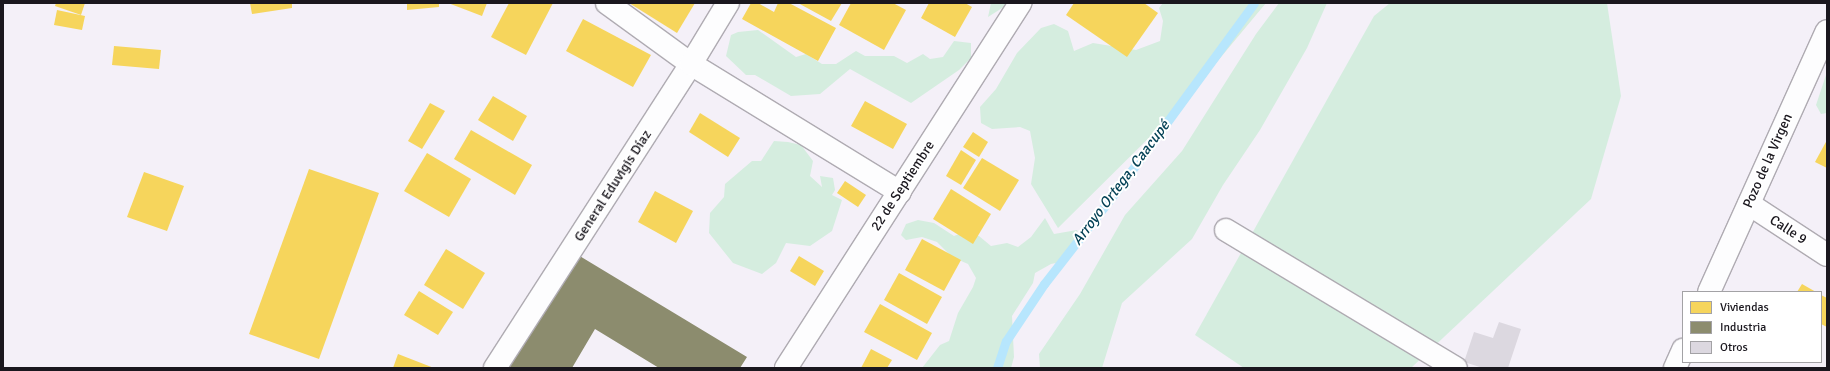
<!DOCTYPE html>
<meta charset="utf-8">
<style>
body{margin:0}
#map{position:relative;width:1830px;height:371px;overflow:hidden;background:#f4f0f8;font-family:Signika,sans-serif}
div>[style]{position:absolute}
.green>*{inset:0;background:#d5eddf}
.homes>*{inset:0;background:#f6d55c}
.industry>*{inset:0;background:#8c8c6e}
.stream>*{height:9px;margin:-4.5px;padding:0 4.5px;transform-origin:4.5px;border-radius:4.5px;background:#b7e6fd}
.building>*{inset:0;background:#dcd8e0}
.roads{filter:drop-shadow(1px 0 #afabb2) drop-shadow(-1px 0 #afabb2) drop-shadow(0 1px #afabb2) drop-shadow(0 -1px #afabb2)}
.minor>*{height:22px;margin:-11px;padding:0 11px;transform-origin:11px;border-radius:11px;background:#fdfdfe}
span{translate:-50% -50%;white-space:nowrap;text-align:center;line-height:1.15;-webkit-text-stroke:4px #fff;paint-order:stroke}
.street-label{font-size:14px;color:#1a171e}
.water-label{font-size:15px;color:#054256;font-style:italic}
.frame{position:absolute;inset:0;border:4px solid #1a171e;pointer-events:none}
.legend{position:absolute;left:1682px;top:291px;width:140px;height:72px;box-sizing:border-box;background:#fff;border:1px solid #a3a2a5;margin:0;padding:5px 7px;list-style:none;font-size:12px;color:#1a171e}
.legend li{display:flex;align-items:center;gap:8px;height:20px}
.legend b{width:20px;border:1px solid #a3a2a5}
</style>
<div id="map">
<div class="green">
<i style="clip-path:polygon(991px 3px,1010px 3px,988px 17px)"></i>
<i style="clip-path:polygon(1163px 3px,1266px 3px,1176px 111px,1058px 228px,1031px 184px,1035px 158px,1030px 131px,1020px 127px,992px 129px,981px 123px,980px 107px,996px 89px,1017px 53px,1041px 28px,1054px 24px,1068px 31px,1074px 51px,1093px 43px,1136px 50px,1160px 41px,1163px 21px,1159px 8px)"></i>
<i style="clip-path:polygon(1279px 3px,1327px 3px,1307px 48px,1260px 130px,1223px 185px,1192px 239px,1122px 303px,1102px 368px,1040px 368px,1039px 354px,1080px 294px,1125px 215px,1182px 151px,1256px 34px)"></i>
<i style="clip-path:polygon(1390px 3px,1607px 3px,1621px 96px,1591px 199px,1411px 368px,1244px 368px,1195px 335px,1374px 16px)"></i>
<i style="clip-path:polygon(758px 30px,796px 57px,806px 54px,822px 64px,836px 64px,856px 51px,865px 56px,894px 56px,907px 63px,923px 54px,930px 59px,943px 57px,954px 41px,971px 43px,971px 58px,959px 70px,911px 103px,850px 69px,820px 94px,791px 96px,755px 75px,746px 75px,726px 56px,731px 35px,738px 32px)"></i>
<i style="clip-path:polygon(1827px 72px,1827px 113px,1821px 114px,1816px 105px)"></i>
<i style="clip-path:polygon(774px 141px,788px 142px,801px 145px,813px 161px,810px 176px,822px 187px,820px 176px,833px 178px,835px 190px,832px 195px,842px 200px,832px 231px,810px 246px,786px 243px,776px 263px,762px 274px,733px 263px,709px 233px,710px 213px,724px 197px,725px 184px,752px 161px,761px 161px)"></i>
<i style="clip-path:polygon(1045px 218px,1054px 234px,1077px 230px,1081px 244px,1061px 262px,1051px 264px,1035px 273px,1033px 283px,1012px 316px,1014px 357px,1011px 368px,922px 368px,940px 345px,949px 341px,958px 313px,973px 287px,976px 278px,968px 264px,952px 257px,937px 242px,922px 237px,906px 240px,901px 235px,906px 224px,918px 220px,934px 223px,954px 236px,967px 231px,979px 236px,991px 246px,1007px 243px,1018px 247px,1031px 237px)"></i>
</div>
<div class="homes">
<i style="clip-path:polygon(56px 3px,85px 3px,81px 15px,55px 6px)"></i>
<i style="clip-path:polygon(250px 3px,292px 3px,292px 8px,252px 14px)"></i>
<i style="clip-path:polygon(407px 3px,439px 3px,439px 7px,407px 10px)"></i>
<i style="clip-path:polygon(448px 3px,487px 3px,482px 16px)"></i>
<i style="clip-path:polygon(509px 3px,553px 3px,526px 55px,491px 37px)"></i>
<i style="clip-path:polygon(629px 3px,695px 3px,677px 33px)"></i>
<i style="clip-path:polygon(751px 3px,758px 3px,774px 12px,778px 3px,789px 3px,836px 28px,818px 61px,742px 19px)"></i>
<i style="clip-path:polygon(798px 3px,842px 3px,831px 21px)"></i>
<i style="clip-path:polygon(851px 3px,893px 3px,906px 10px,884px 50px,839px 25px)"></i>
<i style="clip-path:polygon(929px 3px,965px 3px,972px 7px,955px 37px,921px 18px)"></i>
<i style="clip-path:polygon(1074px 3px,1144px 3px,1158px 13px,1127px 57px,1066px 15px)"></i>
<i style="clip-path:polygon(57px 10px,85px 16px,82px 30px,54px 25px)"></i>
<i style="clip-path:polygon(583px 19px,651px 55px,633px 87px,566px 51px)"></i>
<i style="clip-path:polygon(114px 46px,161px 50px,159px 69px,112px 65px)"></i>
<i style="clip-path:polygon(493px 96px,527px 116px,513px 141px,478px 120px)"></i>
<i style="clip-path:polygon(865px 101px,907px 124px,893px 149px,851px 126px)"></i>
<i style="clip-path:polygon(430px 103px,445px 111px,422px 149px,408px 141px)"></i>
<i style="clip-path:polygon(700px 113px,740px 138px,728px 157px,689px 132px)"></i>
<i style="clip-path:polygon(471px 130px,532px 165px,515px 195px,454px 159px)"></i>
<i style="clip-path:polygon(973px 132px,988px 142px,979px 157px,963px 147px)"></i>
<i style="clip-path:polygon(1827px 140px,1827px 168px,1815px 162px)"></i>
<i style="clip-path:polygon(961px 150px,976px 160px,961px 185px,946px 176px)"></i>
<i style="clip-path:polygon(427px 153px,471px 179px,449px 217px,404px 191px)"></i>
<i style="clip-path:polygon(982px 158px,1019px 180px,1000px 211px,963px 188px)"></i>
<i style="clip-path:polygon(309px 169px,379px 193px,319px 359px,249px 334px)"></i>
<i style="clip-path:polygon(144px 172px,184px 186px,167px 231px,127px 217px)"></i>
<i style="clip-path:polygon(845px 181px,866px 195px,858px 207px,837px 193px)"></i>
<i style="clip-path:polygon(951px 189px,991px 214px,973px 244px,933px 219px)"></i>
<i style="clip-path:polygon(655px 191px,693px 211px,676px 243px,638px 222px)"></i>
<i style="clip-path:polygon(922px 239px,961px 260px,944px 291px,905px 270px)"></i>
<i style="clip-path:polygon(446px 249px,485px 273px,463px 309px,424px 285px)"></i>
<i style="clip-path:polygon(799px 256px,824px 271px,815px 286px,790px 271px)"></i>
<i style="clip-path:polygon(899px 273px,942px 297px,927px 324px,884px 300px)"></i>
<i style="clip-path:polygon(1802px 284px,1816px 292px,1797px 292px)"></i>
<i style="clip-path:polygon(419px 291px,453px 312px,438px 335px,404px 315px)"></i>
<i style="clip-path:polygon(1821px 295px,1827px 298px,1827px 327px,1821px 324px)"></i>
<i style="clip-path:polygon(880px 304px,932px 333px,917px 360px,864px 332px)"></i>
<i style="clip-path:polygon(871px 349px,892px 360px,887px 368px,861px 368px)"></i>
<i style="clip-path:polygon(398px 354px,434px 368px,393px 368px)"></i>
</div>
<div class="industry">
<i style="clip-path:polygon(578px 255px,747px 357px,740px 368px,659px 368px,595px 329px,572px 368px,509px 368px)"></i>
</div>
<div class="stream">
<i style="left:997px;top:368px;width:28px;rotate:-72deg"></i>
<i style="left:1006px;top:341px;width:69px;rotate:-56.3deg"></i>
<i style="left:1044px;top:284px;width:120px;rotate:-52.1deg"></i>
<i style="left:1118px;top:189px;width:230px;rotate:-53.8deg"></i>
</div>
<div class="building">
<i style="clip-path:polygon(1499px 322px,1521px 329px,1508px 368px,1483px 368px,1464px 362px,1474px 332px,1493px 338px)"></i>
</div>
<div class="roads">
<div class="minor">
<i style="left:607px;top:3px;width:104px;rotate:36deg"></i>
<i style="left:691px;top:64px;width:245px;rotate:31.5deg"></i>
<i style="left:1749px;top:204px;width:93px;rotate:33.2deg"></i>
<i style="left:1226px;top:230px;width:268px;rotate:31deg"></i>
<i style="left:1709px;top:292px;width:286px;rotate:-65.7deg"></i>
<i style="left:495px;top:368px;width:362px;rotate:-57.2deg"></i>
<i style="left:691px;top:64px;width:71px;rotate:-58.8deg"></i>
<i style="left:786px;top:368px;width:434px;rotate:-57.3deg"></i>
<i style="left:1675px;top:368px;width:20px;rotate:-66deg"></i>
</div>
</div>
<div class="street-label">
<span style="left:1768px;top:161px;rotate:-66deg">Pozo de la Virgen</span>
<span style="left:613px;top:186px;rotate:-57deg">General Eduvigis Díaz</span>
<span style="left:903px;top:186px;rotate:-57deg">22 de Septiembre</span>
<span style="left:1788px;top:230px;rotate:33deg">Calle 9</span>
</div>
<div class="water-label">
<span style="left:1121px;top:183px;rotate:-53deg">Arroyo Ortega, Caacupé</span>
</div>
<div class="frame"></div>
<ul class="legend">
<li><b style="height:11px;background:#f6d55c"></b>Viviendas</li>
<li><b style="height:11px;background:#8c8c6e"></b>Industria</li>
<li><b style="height:11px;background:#dcd8e0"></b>Otros</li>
</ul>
</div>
